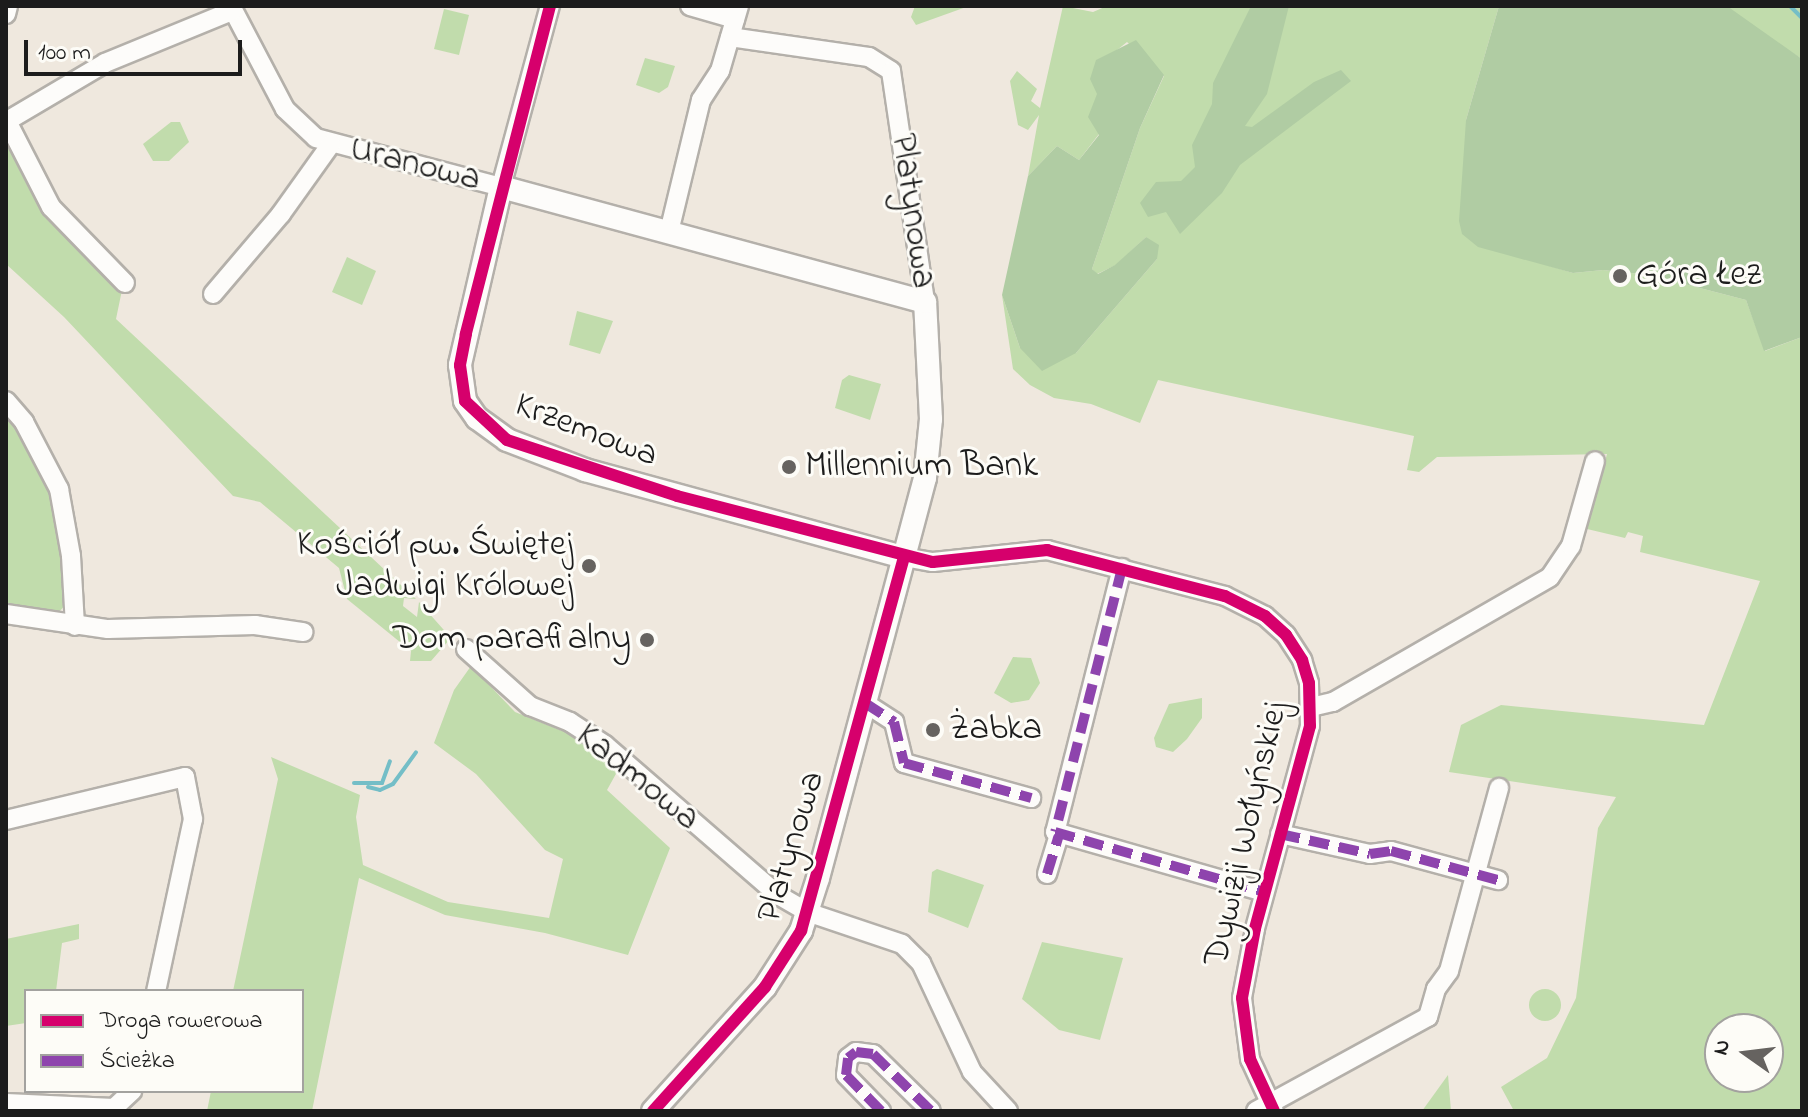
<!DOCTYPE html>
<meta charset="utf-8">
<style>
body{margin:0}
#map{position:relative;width:1808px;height:1117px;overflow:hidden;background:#efe8de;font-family:"Indie Flower",sans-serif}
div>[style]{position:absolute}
.green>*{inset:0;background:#c1dcac}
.round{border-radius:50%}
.forest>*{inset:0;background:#b0cca3}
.stream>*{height:4px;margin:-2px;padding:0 2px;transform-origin:2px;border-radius:2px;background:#74bec7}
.roads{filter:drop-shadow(2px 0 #b4b0aa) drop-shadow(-2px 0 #b4b0aa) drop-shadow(0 2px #b4b0aa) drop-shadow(0 -2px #b4b0aa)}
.minor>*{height:18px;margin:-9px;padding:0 9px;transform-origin:9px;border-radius:9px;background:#fdfcfa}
.tertiary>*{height:22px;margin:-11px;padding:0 11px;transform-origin:11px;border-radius:11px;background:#fdfcfa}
.quiet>*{height:10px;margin-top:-5px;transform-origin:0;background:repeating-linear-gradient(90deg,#8e44ad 0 20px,transparent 0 30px)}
.cycleway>*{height:12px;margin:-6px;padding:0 6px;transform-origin:6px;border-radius:6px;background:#d6006c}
.dots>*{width:22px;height:22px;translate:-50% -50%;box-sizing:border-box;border:4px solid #fdfcf7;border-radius:50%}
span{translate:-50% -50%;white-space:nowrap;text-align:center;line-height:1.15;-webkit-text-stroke:6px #fdfcf7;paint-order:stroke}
.street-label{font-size:36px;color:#1c1c1c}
.poi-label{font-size:36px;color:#1c1c1c}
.left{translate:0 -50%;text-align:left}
.right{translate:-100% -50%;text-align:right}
.frame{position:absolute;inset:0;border:8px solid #1c1c1c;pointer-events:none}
.legend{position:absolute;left:24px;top:989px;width:280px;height:104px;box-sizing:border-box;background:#fdfcf7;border:2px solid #a3a29f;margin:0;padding:10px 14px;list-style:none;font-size:24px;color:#1c1c1c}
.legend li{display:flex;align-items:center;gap:16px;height:40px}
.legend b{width:40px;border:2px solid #a3a29f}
.north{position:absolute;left:1704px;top:1013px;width:80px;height:80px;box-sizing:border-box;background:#fdfcf7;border:2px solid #a3a29f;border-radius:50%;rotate:284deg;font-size:22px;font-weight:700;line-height:32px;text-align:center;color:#1c1c1c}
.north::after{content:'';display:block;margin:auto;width:28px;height:36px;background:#666360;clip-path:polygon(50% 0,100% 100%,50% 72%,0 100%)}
.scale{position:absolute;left:24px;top:40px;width:218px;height:36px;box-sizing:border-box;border:4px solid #1c1c1c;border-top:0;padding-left:10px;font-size:24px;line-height:28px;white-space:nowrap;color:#1c1c1c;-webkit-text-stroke:6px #fdfcf7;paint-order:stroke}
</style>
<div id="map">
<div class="green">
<i style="clip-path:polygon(915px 6px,969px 6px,916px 25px,911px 17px)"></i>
<i style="clip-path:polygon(evenodd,1063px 6px,1093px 12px,1107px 6px,1499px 6px,1466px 120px,1530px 260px,1573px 273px,1603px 270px,1650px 275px,1746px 300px,1765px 351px,1802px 337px,1802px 1111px,1514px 1111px,1501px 1087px,1547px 1058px,1576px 998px,1598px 828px,1616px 797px,1449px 772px,1461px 725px,1501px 705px,1704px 725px,1760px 581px,1640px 552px,1643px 536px,1628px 532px,1625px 538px,1587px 529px,1607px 454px,1437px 457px,1419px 472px,1407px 470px,1414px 436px,1158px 380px,1140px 423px,1091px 404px,1054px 398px,1030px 385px,1013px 369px,1002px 295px,1020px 348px,1076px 353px,1157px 259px,1146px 237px,1116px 265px,1097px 274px,1092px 269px,1140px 128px,1164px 76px,1127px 42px,1112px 54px,1097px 94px,1099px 134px,1079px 160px,1057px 146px,1028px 176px,1039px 115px,1028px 130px,1018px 125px,1010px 81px,1017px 71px,1037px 89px,1031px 101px,1040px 108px,1063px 6px,1720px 1029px,1768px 1029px,1768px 1077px,1720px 1077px,1720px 1029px)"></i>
<i style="clip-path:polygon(1727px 6px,1802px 6px,1802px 59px,1745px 23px)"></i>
<i style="clip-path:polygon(444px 9px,469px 15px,459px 55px,434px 49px)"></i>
<i style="clip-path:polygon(645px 58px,675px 66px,668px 87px,659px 93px,636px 85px)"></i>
<i style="clip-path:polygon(171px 122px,180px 122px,189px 142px,169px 161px,153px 161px,143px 144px)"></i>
<i style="clip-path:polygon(6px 139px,42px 206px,122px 290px,116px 319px,416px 599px,404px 598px,403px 606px,417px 617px,419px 602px,451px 638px,431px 661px,410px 661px,411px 651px,347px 599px,339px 568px,260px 502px,233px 496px,64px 317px,6px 264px)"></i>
<i style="clip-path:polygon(347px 257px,376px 271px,362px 305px,332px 292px)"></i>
<i style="clip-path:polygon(577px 311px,613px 321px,600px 354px,569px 345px)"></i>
<i style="clip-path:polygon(849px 375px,881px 384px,870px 420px,835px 408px,842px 380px)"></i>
<i style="clip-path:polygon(6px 414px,42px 475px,55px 512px,67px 603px,59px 612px,6px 603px)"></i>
<i style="clip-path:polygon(1013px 657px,1031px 658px,1040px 683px,1029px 700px,1011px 703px,994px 693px)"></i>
<i style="clip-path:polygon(471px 666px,515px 712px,580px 738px,617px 772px,607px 790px,670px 848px,628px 955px,545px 933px,445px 915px,359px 878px,312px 1111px,207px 1111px,211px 1091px,302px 1091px,302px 991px,233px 991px,278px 779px,271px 757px,360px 795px,356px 817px,363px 865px,448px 902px,549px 918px,563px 859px,545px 850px,476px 774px,434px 743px,454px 690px)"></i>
<i style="clip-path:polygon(1202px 698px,1202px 718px,1187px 739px,1173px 752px,1156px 747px,1154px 738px,1169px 704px)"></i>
<i style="clip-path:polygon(937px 869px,984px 885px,968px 928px,928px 912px,932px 872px)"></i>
<i style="clip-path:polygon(79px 924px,79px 939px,62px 943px,56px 991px,26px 991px,26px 1023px,6px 1026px,6px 939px)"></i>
<i style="clip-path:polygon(1042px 942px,1123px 958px,1100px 1040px,1059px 1030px,1022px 999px)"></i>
<i class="round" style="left:1529px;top:989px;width:32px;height:32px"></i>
<i style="clip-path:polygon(1448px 1075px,1451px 1111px,1422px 1111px)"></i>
</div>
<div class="forest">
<i style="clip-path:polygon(1251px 6px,1289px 6px,1267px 94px,1245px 126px,1252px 127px,1314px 82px,1341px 70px,1351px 81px,1240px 165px,1222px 193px,1180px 234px,1166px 212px,1148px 217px,1140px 203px,1156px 182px,1181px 181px,1195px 167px,1192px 145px,1212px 104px,1213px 83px)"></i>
<i style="clip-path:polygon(1499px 6px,1727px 6px,1802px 59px,1802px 337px,1764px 351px,1746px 300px,1650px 275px,1603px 270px,1573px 273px,1478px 247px,1462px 234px,1459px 221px,1466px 120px)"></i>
<i style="clip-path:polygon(1136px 40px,1164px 75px,1140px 128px,1092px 269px,1098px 274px,1115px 265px,1146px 237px,1159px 245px,1157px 259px,1076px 353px,1042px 371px,1020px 348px,1002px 295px,1028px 176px,1057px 146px,1079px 160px,1099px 135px,1088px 117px,1097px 94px,1090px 79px,1096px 60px)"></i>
</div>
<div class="stream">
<i style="left:1790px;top:6px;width:17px;rotate:45deg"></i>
<i style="left:354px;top:783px;width:28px"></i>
<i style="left:382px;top:783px;width:23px;rotate:-70deg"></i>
<i style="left:368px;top:787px;width:12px;rotate:14deg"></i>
<i style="left:380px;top:790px;width:14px;rotate:-25deg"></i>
<i style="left:393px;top:784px;width:39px;rotate:-54deg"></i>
</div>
<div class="roads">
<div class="minor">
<i style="left:231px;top:6px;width:116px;rotate:62.3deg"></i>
<i style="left:285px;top:109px;width:42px;rotate:43.1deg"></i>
<i style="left:316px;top:138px;width:191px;rotate:14.8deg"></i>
<i style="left:501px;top:187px;width:188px;rotate:-74.9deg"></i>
<i style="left:690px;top:6px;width:47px;rotate:16.1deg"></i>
<i style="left:6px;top:14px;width:8px;rotate:-76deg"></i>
<i style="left:730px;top:37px;width:140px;rotate:8.2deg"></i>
<i style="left:869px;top:57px;width:26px;rotate:32deg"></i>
<i style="left:891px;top:71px;width:233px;rotate:81.6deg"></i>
<i style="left:6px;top:119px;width:99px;rotate:62.9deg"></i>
<i style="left:51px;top:207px;width:106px;rotate:45.8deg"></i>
<i style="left:7px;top:121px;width:114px;rotate:-30.6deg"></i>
<i style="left:105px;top:63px;width:137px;rotate:-22.3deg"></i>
<i style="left:669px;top:232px;width:136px;rotate:-76.4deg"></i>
<i style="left:701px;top:100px;width:35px;rotate:-57deg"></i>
<i style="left:720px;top:71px;width:68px;rotate:-73.7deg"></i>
<i style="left:213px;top:294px;width:105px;rotate:-49.6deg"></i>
<i style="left:281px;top:214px;width:86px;rotate:-54.5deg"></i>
<i style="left:6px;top:401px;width:28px;rotate:49deg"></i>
<i style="left:24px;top:422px;width:76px;rotate:62.4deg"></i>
<i style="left:59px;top:489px;width:68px;rotate:79.8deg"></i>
<i style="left:71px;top:556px;width:70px;rotate:86.7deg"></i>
<i style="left:904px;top:557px;width:29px;rotate:10deg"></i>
<i style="left:933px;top:562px;width:115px;rotate:-6deg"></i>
<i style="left:1047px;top:550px;width:184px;rotate:14.5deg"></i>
<i style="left:1225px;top:596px;width:45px;rotate:26.6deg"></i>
<i style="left:1265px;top:616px;width:28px;rotate:42deg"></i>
<i style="left:1286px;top:635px;width:30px;rotate:57deg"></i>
<i style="left:1302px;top:660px;width:24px;rotate:73deg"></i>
<i style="left:1309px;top:683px;width:43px;rotate:88.7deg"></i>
<i style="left:1310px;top:726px;width:210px;rotate:105.2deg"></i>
<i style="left:1255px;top:929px;width:70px;rotate:100.7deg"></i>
<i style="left:1242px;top:998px;width:62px;rotate:82.5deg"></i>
<i style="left:1250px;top:1059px;width:57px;rotate:65.2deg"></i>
<i style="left:1122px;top:568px;width:272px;rotate:104.2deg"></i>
<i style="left:1055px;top:832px;width:217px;rotate:16deg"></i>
<i style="left:6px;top:614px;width:103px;rotate:8.4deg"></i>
<i style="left:108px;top:629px;width:147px;rotate:-1.6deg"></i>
<i style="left:255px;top:625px;width:49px;rotate:8.3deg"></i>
<i style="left:466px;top:649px;width:86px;rotate:41.7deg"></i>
<i style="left:530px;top:706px;width:43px;rotate:21.8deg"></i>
<i style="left:570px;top:722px;width:42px;rotate:33.3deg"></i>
<i style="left:605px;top:745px;width:229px;rotate:40.9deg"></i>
<i style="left:778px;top:895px;width:34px;rotate:30deg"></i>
<i style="left:807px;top:912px;width:100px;rotate:18.6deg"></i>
<i style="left:902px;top:944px;width:27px;rotate:45deg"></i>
<i style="left:921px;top:963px;width:120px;rotate:64.9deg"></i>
<i style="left:972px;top:1072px;width:53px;rotate:47.3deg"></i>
<i style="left:865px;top:703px;width:35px;rotate:33deg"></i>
<i style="left:894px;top:722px;width:42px;rotate:76.3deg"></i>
<i style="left:904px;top:763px;width:132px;rotate:15.4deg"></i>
<i style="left:1311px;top:707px;width:23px;rotate:-13deg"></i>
<i style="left:1333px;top:702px;width:250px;rotate:-29.9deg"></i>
<i style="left:1550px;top:577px;width:37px;rotate:-56deg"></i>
<i style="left:1571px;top:546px;width:88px;rotate:-74.2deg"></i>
<i style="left:6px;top:820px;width:184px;rotate:-13.5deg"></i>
<i style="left:185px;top:777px;width:43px;rotate:79.2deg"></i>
<i style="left:193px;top:819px;width:176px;rotate:102.1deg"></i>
<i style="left:1280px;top:834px;width:92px;rotate:12.5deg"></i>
<i style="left:1370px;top:854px;width:21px;rotate:-8deg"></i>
<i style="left:1391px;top:851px;width:111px;rotate:15.2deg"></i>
<i style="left:1047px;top:874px;width:39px;rotate:-73deg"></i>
<i style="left:6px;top:1103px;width:108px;rotate:2.7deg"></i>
<i style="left:114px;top:1108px;width:25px;rotate:-43deg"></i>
<i style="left:881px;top:1111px;width:50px;rotate:-134.2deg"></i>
<i style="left:846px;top:1075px;width:17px;rotate:-83deg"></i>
<i style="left:848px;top:1058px;width:10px;rotate:-37deg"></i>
<i style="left:856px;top:1052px;width:17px;rotate:7deg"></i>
<i style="left:873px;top:1054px;width:81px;rotate:44.5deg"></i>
<i style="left:1256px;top:1111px;width:196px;rotate:-28.7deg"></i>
<i style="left:1428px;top:1017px;width:29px;rotate:-74deg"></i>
<i style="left:1436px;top:989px;width:22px;rotate:-54deg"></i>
<i style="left:1449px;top:971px;width:190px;rotate:-74.7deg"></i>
</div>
<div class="tertiary">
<i style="left:653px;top:1111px;width:167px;rotate:-47.9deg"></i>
<i style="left:765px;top:987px;width:67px;rotate:-57.3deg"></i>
<i style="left:801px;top:931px;width:56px;rotate:-72.2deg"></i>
<i style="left:818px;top:878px;width:332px;rotate:-75deg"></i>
<i style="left:904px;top:557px;width:82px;rotate:-75.1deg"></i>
<i style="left:925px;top:478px;width:59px;rotate:-84.2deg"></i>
<i style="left:931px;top:419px;width:117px;rotate:-92.9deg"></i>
<i style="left:925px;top:302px;width:439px;rotate:-164.8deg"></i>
<i style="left:501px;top:187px;width:183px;rotate:103deg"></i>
<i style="left:460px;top:365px;width:36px;rotate:82deg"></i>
<i style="left:465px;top:401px;width:21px;rotate:55deg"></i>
<i style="left:477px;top:418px;width:37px;rotate:36deg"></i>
<i style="left:507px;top:440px;width:84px;rotate:21deg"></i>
<i style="left:585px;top:470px;width:331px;rotate:15.3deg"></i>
</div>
</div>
<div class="quiet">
<i style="left:1122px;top:568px;width:272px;rotate:104.2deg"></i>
<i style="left:1055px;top:832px;width:217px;rotate:16deg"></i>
<i style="left:865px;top:703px;width:35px;rotate:33deg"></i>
<i style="left:894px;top:722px;width:42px;rotate:76.3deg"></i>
<i style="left:904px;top:763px;width:132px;rotate:15.4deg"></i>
<i style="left:1280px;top:834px;width:92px;rotate:12.5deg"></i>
<i style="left:1370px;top:854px;width:21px;rotate:-8deg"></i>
<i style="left:1391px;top:851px;width:111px;rotate:15.2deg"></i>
<i style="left:1047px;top:874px;width:39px;rotate:-73deg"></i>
<i style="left:881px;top:1111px;width:50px;rotate:-134.2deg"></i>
<i style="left:846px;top:1075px;width:17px;rotate:-83deg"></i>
<i style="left:848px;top:1058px;width:10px;rotate:-37deg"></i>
<i style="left:856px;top:1052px;width:17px;rotate:7deg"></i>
<i style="left:873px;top:1054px;width:81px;rotate:44.5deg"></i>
</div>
<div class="cycleway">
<i style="left:550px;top:6px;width:339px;rotate:104.4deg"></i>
<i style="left:466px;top:334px;width:32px;rotate:101deg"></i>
<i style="left:460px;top:365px;width:36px;rotate:82deg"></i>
<i style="left:465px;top:401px;width:57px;rotate:42.9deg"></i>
<i style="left:507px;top:440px;width:179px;rotate:18.2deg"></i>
<i style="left:677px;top:496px;width:264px;rotate:14.5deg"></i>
<i style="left:933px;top:562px;width:115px;rotate:-6deg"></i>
<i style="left:1047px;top:550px;width:184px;rotate:14.5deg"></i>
<i style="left:1225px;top:596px;width:45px;rotate:26.6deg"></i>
<i style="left:1265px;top:616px;width:28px;rotate:42deg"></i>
<i style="left:1286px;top:635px;width:30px;rotate:57deg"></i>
<i style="left:1302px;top:660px;width:24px;rotate:73deg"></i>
<i style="left:1309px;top:683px;width:43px;rotate:88.7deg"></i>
<i style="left:1310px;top:726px;width:210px;rotate:105.2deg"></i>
<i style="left:1255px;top:929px;width:70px;rotate:100.7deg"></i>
<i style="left:1242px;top:998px;width:62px;rotate:82.5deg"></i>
<i style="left:1250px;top:1059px;width:57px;rotate:65.2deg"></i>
<i style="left:653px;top:1111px;width:167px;rotate:-47.9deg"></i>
<i style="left:765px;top:987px;width:67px;rotate:-57.3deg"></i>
<i style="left:801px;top:931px;width:388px;rotate:-74.6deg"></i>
</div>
<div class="dots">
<i style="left:1620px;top:276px;background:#666360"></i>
<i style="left:789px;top:467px;background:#666360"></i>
<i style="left:589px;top:566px;background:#666360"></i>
<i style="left:647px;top:640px;background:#666360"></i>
<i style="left:933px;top:730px;background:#666360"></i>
</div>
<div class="street-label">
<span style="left:415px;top:165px;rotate:14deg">Uranowa</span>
<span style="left:912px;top:211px;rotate:82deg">Platynowa</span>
<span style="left:586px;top:431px;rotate:21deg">Krzemowa</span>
<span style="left:637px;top:778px;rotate:39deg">Kadmowa</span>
<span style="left:1247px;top:834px;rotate:-77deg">Dywizji Wołyńskiej</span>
<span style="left:792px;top:847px;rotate:-73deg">Platynowa</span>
</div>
<div class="poi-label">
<span class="left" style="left:1636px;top:276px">Góra Łez</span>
<span class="left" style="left:805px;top:467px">Millennium Bank</span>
<span class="right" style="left:573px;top:566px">Kościół pw. Świętej<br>Jadwigi Królowej</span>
<span class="right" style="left:631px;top:640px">Dom parafialny</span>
<span class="left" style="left:949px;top:730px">Żabka</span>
</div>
<div class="frame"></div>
<ul class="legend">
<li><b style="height:10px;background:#d6006c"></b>Droga rowerowa</li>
<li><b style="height:10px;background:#8e44ad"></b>Ścieżka</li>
</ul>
<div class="north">N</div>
<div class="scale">100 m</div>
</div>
